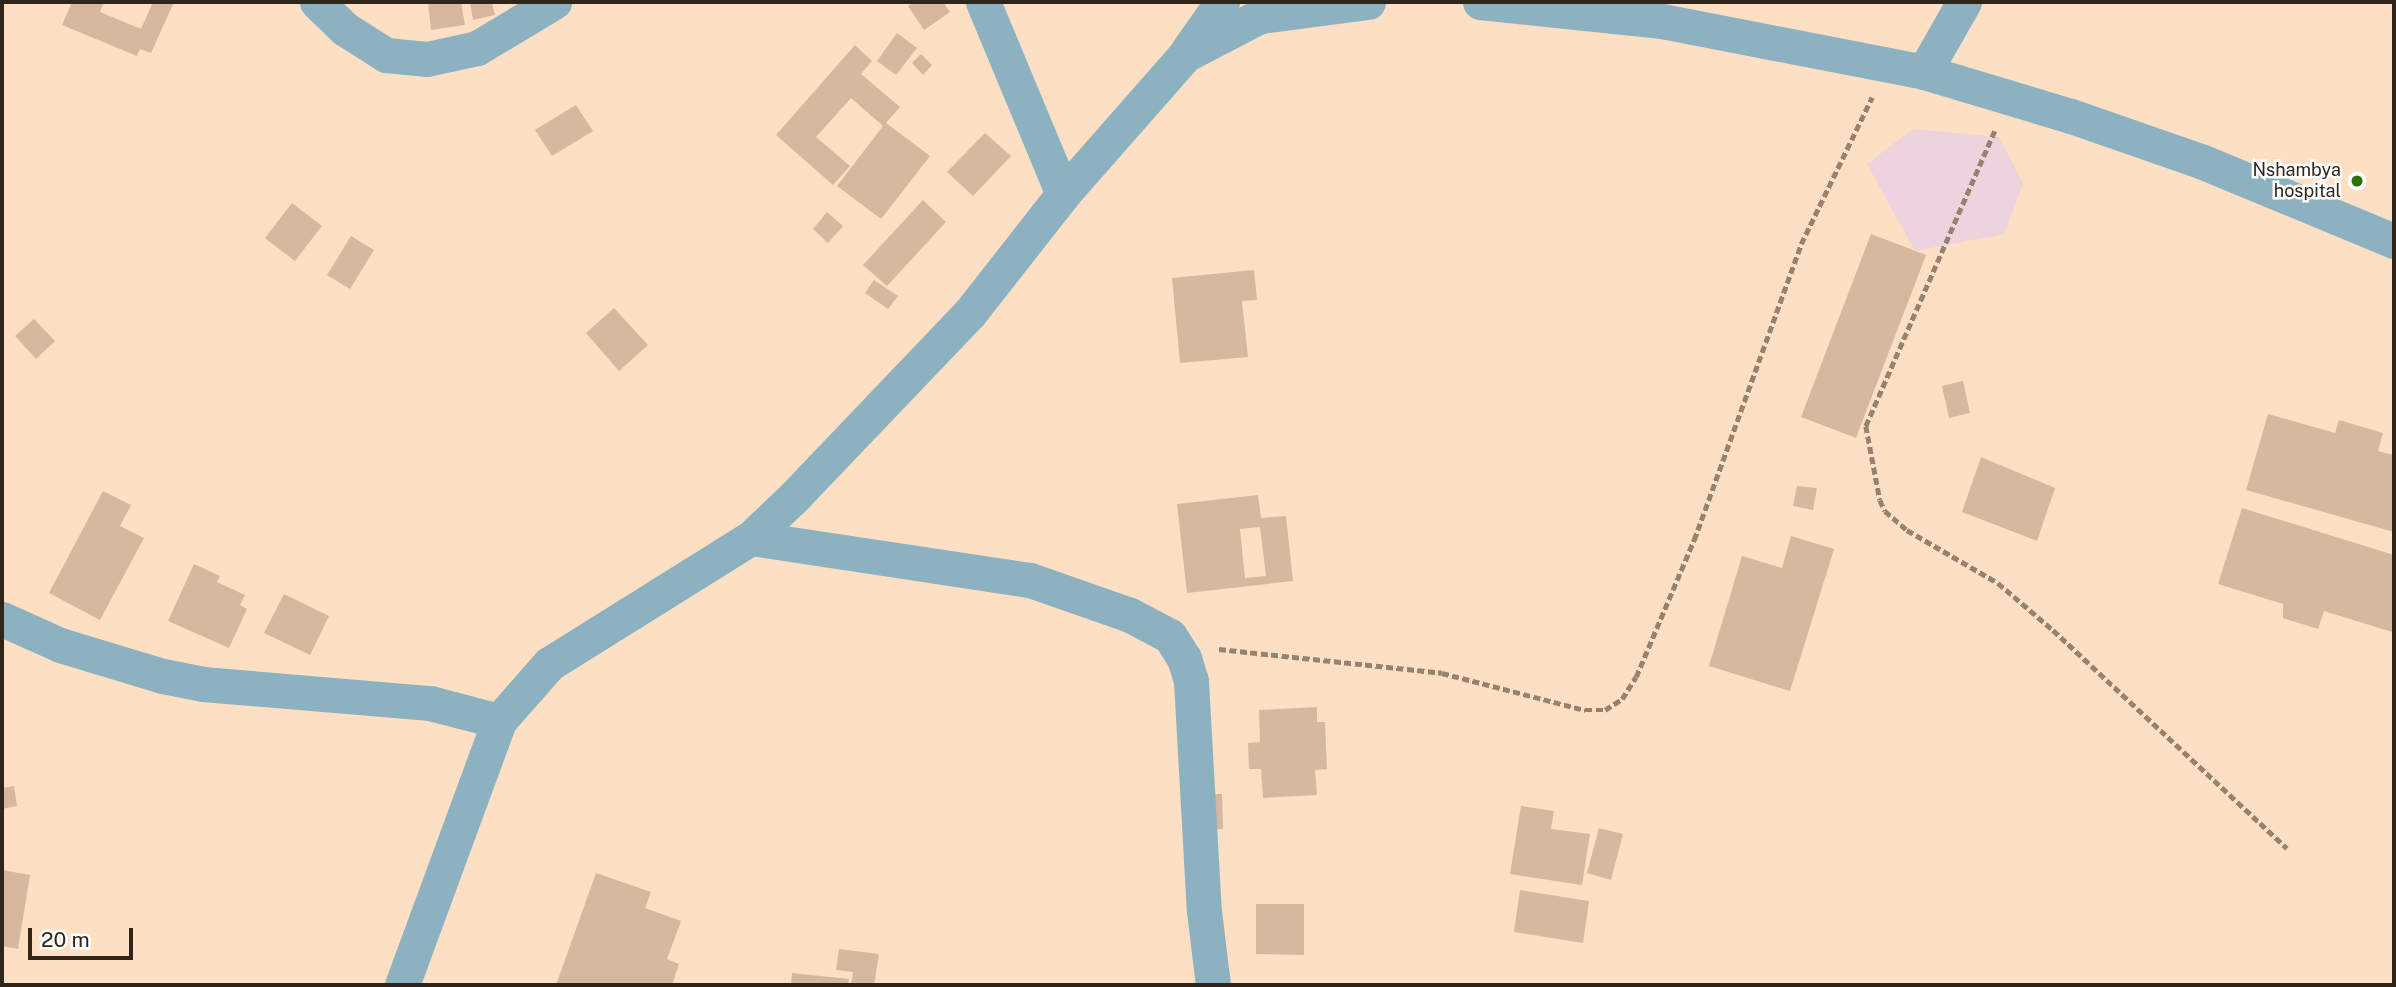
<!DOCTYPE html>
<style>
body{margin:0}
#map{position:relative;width:2396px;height:987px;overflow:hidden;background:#fddfc4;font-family:"Public Sans",sans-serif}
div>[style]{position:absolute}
.medical>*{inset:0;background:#ecd3dd}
.building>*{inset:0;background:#d6b89f}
.path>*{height:4.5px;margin-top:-2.25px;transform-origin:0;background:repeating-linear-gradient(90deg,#96826f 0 7px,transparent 0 10.5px)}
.street>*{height:35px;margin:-17.5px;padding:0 17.5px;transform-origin:17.5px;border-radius:17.5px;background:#8cb2c1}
.dots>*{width:19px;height:19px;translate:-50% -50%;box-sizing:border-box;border:4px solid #fff;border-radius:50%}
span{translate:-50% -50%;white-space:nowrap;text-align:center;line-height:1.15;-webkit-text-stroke:5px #fff;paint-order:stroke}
.poi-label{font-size:18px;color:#30251b}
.right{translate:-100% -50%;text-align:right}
.frame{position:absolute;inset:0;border:4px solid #30251b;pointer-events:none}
.scale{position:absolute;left:28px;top:928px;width:105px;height:32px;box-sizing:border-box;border:4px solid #30251b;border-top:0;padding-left:9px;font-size:21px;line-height:24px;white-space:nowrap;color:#30251b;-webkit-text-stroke:5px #fff;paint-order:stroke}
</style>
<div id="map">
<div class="medical">
<i style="clip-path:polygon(1913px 129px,1999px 137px,2023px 184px,2004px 234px,1915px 251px,1867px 164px)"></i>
</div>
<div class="building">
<i style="clip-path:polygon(72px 2px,104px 2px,100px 12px,141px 29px,153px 2px,174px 2px,151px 53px,140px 49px,137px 56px,62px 25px)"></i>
<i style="clip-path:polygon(428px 2px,461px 2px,465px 25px,431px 30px)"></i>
<i style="clip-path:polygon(470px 2px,492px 2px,495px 15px,473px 20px)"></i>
<i style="clip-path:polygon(914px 2px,943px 2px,950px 12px,924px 30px,908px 6px)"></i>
<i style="clip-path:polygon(897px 33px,917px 48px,896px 75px,877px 61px)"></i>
<i style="clip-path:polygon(855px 45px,872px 61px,861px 74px,900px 107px,886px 123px,930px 156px,881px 219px,837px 186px,883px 126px,851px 98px,816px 137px,850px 166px,833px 185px,776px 135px)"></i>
<i style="clip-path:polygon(921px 54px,932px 65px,923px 75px,912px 63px)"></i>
<i style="clip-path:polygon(576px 105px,593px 131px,552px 156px,535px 130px)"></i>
<i style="clip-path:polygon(985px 133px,1011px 156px,973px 196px,947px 172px)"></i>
<i style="clip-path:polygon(923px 200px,946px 222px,887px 286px,863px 265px)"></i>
<i style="clip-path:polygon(292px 203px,322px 226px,295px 261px,265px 238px)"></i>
<i style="clip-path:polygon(827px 212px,843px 226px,828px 243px,813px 229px)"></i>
<i style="clip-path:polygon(1871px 234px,1926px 255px,1856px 438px,1801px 417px)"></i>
<i style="clip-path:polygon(351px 236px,374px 250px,350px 289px,327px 275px)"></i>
<i style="clip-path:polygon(1254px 270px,1257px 300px,1242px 301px,1248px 357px,1180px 363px,1172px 278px)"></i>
<i style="clip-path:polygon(874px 280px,898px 296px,888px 309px,865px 293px)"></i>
<i style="clip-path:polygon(614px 308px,648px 345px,619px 371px,586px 333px)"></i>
<i style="clip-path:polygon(34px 319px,55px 341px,36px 359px,15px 336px)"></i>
<i style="clip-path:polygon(1963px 381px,1970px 413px,1949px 418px,1942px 386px)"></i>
<i style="clip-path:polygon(2268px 414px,2335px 433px,2339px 420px,2383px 433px,2378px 451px,2394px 455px,2394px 532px,2246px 490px)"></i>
<i style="clip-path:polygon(1981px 457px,2055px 488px,2037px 541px,1962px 512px)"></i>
<i style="clip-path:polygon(1797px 486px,1817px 488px,1813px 510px,1793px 506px)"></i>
<i style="clip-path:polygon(103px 491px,131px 505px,120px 526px,144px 538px,100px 620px,49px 593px)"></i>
<i style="clip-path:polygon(evenodd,1258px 495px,1261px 518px,1286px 516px,1293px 581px,1187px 593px,1177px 504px,1258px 495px,1260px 527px,1266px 576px,1245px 578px,1240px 529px,1260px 527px)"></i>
<i style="clip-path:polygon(2242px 508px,2394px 555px,2392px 632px,2324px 611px,2318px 629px,2283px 618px,2283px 604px,2218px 584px)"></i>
<i style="clip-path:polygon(1791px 536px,1834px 549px,1790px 691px,1709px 666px,1742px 556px,1782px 568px)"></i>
<i style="clip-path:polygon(194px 564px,220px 576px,217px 582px,245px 595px,240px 605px,247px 609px,229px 648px,168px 621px)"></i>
<i style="clip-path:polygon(284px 594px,329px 616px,310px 655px,264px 633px)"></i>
<i style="clip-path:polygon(1317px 707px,1317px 722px,1325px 722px,1327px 769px,1315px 770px,1317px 795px,1263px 798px,1261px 769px,1249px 769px,1248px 743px,1260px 742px,1259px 710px)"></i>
<i style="clip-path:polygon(14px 786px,17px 806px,2px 809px,2px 788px)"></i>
<i style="clip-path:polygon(1204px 794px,1222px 794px,1223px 829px,1204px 829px)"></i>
<i style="clip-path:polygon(1521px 806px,1554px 811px,1551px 829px,1590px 834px,1582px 885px,1510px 874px)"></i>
<i style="clip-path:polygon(1599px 828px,1623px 834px,1611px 880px,1587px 873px)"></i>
<i style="clip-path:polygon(2px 870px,30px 875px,18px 949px,2px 946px)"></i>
<i style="clip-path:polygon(596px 873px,651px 892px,645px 908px,681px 921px,667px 959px,679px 964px,672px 985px,556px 985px)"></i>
<i style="clip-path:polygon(1520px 890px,1589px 901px,1583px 943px,1514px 932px)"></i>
<i style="clip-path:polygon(1256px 904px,1304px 904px,1304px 955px,1256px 954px)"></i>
<i style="clip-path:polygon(839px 949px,879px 954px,874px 985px,851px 985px,853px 972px,836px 970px)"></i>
<i style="clip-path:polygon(792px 973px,849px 979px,848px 985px,791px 985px)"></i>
</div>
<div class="path">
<i style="left:1995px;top:131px;width:322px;rotate:113.6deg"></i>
<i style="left:1866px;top:426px;width:75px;rotate:79.3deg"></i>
<i style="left:1880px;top:500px;width:12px;rotate:66deg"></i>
<i style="left:1885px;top:511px;width:29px;rotate:41deg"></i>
<i style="left:1907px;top:530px;width:105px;rotate:30.2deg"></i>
<i style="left:1998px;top:583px;width:72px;rotate:40.5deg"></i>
<i style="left:2053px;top:630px;width:320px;rotate:43deg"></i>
<i style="left:1219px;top:649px;width:224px;rotate:6.1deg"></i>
<i style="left:1442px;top:673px;width:148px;rotate:14.5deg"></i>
<i style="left:1585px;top:710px;width:20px"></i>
<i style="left:1605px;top:710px;width:20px;rotate:-33deg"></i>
<i style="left:1622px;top:699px;width:26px;rotate:-58deg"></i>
<i style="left:1636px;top:677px;width:149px;rotate:-67.1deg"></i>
<i style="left:1694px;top:540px;width:315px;rotate:-70.1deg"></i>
<i style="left:1801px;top:244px;width:163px;rotate:-64.2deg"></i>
</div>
<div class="street">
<i style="left:317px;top:2px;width:39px;rotate:44deg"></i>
<i style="left:345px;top:29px;width:49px;rotate:32.4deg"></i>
<i style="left:386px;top:55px;width:41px;rotate:5.6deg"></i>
<i style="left:427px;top:59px;width:51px;rotate:-12.4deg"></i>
<i style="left:477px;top:48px;width:90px;rotate:-30.9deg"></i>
<i style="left:983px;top:2px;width:208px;rotate:67.4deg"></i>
<i style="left:1480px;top:2px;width:183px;rotate:6deg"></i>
<i style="left:1662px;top:21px;width:267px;rotate:11deg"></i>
<i style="left:1924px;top:72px;width:153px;rotate:16.7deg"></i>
<i style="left:2071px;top:116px;width:140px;rotate:19.2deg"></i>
<i style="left:2203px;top:162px;width:207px;rotate:22.5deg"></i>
<i style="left:1188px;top:50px;width:59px;rotate:-54.7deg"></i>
<i style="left:1924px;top:72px;width:81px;rotate:-60.3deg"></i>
<i style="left:751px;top:538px;width:282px;rotate:8.6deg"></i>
<i style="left:1030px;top:580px;width:106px;rotate:19.3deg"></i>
<i style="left:1130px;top:615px;width:45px;rotate:27.7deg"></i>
<i style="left:1170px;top:636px;width:26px;rotate:58deg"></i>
<i style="left:1184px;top:658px;width:24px;rotate:73deg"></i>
<i style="left:1191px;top:681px;width:230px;rotate:86.8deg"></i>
<i style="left:1204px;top:911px;width:75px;rotate:83.1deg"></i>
<i style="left:2px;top:619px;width:64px;rotate:24.1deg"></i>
<i style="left:60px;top:645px;width:108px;rotate:16.8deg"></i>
<i style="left:163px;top:676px;width:41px;rotate:11.3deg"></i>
<i style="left:203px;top:684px;width:228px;rotate:4.8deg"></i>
<i style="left:430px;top:703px;width:71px;rotate:14.6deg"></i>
<i style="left:402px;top:985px;width:281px;rotate:-69.8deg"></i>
<i style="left:499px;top:721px;width:76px;rotate:-48.7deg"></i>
<i style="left:549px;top:664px;width:238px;rotate:-32deg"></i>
<i style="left:751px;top:538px;width:57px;rotate:-43.6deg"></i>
<i style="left:792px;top:499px;width:256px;rotate:-46.3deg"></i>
<i style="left:969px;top:314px;width:152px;rotate:-51.9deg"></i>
<i style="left:1063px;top:194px;width:185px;rotate:-48.7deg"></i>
<i style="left:1185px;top:55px;width:85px;rotate:-27.5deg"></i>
<i style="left:1260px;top:16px;width:109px;rotate:-7.4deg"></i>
</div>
<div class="dots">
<i style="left:2357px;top:181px;background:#2c700c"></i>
</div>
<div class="poi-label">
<span class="right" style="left:2341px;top:181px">Nshambya<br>hospital</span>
</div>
<div class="frame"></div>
<div class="scale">20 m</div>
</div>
